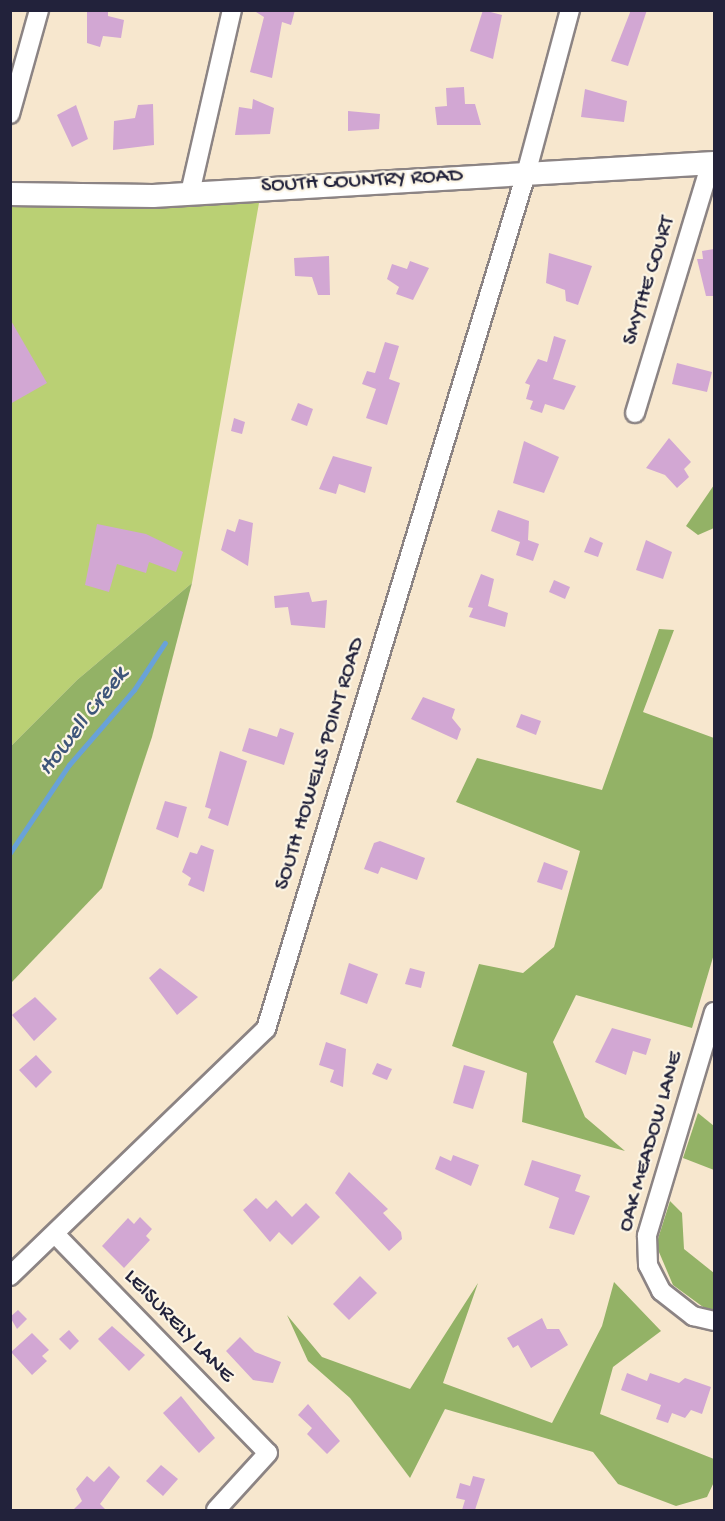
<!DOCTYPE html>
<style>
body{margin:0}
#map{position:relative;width:725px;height:1521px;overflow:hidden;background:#f7e7ce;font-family:"Gochi Hand",sans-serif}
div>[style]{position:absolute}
.green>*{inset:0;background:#bad074}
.forest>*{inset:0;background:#93b266}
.stream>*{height:4.5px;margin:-2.25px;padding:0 2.25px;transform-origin:2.25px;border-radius:2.25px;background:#69a2d8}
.building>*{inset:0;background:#d2a7d3}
.roads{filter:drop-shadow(2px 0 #8c8484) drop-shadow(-2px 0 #8c8484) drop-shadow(0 2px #8c8484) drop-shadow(0 -2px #8c8484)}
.minor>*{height:18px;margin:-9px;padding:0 9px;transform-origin:9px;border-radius:9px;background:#fff}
.major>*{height:22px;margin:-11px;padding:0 11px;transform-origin:11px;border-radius:11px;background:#fff}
span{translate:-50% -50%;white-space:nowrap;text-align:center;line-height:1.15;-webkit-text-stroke:4.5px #fcf5e5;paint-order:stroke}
.street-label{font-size:22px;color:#22223b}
.water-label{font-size:24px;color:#3e557a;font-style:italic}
.frame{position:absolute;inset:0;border:12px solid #22223b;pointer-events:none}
</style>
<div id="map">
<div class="green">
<i style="clip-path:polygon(262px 186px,192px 583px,77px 680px,11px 746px,11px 191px)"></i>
</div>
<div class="forest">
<i style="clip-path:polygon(714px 485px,714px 528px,698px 535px,686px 526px)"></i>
<i style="clip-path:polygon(192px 583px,152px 737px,102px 888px,11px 983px,11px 746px,77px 680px)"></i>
<i style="clip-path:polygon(659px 629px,674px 630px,643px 712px,714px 738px,714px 954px,692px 1028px,576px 995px,553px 1042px,585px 1117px,625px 1151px,522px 1122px,527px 1073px,452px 1046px,479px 964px,523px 973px,554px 947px,580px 851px,456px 802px,477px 758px,602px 790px)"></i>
<i style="clip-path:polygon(698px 1113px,714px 1126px,714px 1170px,683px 1158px)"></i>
<i style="clip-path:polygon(670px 1201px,682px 1213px,684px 1249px,714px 1273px,714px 1315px,673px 1285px,656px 1245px)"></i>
<i style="clip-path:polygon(614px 1282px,661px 1331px,613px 1367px,600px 1414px,714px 1459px,714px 1482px,707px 1497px,676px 1506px,618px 1484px,593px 1452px,445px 1409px,410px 1478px,350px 1398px,308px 1361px,287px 1315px,322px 1357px,410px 1389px,478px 1283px,443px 1383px,552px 1423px,602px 1326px)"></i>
</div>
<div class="stream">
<i style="left:10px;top:853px;width:106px;rotate:-56.2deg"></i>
<i style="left:69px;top:765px;width:99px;rotate:-49.1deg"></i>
<i style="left:134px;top:690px;width:56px;rotate:-56.6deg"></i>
</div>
<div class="building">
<i style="clip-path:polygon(87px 10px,108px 10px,108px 16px,124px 20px,121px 38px,103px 36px,100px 47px,87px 43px)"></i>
<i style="clip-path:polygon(253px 10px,295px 10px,291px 25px,282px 22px,272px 78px,250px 72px,264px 17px)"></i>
<i style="clip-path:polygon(483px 10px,502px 15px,493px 59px,470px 51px)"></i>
<i style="clip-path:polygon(631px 10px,647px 10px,628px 66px,611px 61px)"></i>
<i style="clip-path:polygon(464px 87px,465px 104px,475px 104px,481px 125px,437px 125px,435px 107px,447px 106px,446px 88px)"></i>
<i style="clip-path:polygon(585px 89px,627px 101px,624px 122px,581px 117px)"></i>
<i style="clip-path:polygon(253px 99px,274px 108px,270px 134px,235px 135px,239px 107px,252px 109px)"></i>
<i style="clip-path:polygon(153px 104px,154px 145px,113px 150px,114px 121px,135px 118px,138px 105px)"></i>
<i style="clip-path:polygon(76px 105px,88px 139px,72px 147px,57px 115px)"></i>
<i style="clip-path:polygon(348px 111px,380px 114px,379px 129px,348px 131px)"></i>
<i style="clip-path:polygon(714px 249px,714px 296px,706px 296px,697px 259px,703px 259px,702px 251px)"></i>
<i style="clip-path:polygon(549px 253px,592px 266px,578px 305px,566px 301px,565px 290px,546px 283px)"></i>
<i style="clip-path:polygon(329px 256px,330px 295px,318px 295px,312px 277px,295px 276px,294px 258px)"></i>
<i style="clip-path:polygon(410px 261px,429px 268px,413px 300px,396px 294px,399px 287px,387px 279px,392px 264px,407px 269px)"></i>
<i style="clip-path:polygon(10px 319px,47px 383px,10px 404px)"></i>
<i style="clip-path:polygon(554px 336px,566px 340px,553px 379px,576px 386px,564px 410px,545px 404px,542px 413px,530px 409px,533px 401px,526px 399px,530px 385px,525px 383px,538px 359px,547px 362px)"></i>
<i style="clip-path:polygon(385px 342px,399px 346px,389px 379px,400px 383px,387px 425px,366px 418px,376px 389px,362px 384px,367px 371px,375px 373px)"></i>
<i style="clip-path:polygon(677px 363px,712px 372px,707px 392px,672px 384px)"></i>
<i style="clip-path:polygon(298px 403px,313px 409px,307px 426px,291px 420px)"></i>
<i style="clip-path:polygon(234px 418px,245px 422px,242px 434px,231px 431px)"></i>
<i style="clip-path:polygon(669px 438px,691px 462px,684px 469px,689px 477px,677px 488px,665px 475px,646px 468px)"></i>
<i style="clip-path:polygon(524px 441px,559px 457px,544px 493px,513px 483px)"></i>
<i style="clip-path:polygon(333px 456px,372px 467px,365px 493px,339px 484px,336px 494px,319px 489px)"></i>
<i style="clip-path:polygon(498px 510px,529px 521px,528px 540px,539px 544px,533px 561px,516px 555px,520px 542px,491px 531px)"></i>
<i style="clip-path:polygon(239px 519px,253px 523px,248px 566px,221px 550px,227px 529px,235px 532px)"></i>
<i style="clip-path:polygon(97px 524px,146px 534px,183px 552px,176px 572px,149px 562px,146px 573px,117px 564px,109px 592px,85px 585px)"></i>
<i style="clip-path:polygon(590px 537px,603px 543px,598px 557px,584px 552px)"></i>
<i style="clip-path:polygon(646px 540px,672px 552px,663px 579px,636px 570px)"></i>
<i style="clip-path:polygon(481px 574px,494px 579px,488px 606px,508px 613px,505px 627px,469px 617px,473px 608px,468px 607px)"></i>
<i style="clip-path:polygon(554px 580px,570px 587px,565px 599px,549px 592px)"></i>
<i style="clip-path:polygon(309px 592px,312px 602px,327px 600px,325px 628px,291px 625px,288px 607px,275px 608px,274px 596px)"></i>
<i style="clip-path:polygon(423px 697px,455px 709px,452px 718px,461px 729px,457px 740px,411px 719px)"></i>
<i style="clip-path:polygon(521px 714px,541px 721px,536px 735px,516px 727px)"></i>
<i style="clip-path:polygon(249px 728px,277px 737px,280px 728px,294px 733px,284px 765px,242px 751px)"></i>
<i style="clip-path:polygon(220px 751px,247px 761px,228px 826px,208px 818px,211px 809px,205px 807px)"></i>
<i style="clip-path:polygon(165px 801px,187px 807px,178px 838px,156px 829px)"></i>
<i style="clip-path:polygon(380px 841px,425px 858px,417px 880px,381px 867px,378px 874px,364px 869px,374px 843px)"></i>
<i style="clip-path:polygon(201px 845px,214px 850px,204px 892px,188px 885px,191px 878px,182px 872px,190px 852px,197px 854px)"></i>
<i style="clip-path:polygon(544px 862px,568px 871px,562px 890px,537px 882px)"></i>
<i style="clip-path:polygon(349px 963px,378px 974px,367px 1004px,340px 994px)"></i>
<i style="clip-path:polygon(160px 968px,198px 997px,177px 1015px,149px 978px)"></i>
<i style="clip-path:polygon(410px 968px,425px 972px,421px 988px,405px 984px)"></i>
<i style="clip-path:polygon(35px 997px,57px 1019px,34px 1041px,12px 1015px)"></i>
<i style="clip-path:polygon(612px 1028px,651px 1039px,646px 1055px,633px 1051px,626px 1075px,595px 1062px)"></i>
<i style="clip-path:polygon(326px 1042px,346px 1049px,343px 1087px,330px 1082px,334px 1070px,319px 1065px)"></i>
<i style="clip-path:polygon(36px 1055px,52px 1072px,36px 1088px,19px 1070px)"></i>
<i style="clip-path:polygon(377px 1063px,392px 1069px,387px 1080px,372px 1074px)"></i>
<i style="clip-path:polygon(464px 1065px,485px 1071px,473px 1109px,453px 1103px)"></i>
<i style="clip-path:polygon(453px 1155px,479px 1165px,471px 1186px,435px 1169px,440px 1156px,451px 1161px)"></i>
<i style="clip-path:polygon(532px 1160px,581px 1175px,575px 1191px,590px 1196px,574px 1235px,549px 1228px,559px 1198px,524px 1185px)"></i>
<i style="clip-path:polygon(349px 1172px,388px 1209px,383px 1213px,401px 1232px,402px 1239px,389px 1251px,335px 1193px)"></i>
<i style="clip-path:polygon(256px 1198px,267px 1209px,276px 1200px,292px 1217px,306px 1203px,320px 1217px,292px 1245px,279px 1232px,270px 1242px,243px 1210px)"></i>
<i style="clip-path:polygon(140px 1217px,152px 1229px,146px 1236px,150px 1240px,124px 1268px,102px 1246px,128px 1218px,134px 1224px)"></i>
<i style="clip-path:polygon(360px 1276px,377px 1293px,349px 1320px,333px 1304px)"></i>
<i style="clip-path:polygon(18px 1310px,27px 1319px,17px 1329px,10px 1317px)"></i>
<i style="clip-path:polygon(542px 1318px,547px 1329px,559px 1329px,568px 1345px,531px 1368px,518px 1345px,513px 1348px,507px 1338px)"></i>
<i style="clip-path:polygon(112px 1326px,145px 1355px,129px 1371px,98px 1339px)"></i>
<i style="clip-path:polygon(69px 1330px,79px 1341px,70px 1350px,59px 1339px)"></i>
<i style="clip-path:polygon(32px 1333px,49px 1350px,42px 1356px,47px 1361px,32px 1375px,11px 1352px)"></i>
<i style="clip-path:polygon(240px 1337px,255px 1352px,281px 1362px,273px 1383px,253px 1380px,226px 1351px)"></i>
<i style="clip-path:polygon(627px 1373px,647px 1381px,650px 1373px,679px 1383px,685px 1378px,711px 1387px,702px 1414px,691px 1410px,685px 1418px,672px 1413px,668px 1423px,656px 1419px,661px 1405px,621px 1390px)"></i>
<i style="clip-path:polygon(181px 1396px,215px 1438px,199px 1453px,163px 1413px)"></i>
<i style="clip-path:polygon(308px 1404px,340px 1441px,327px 1454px,307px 1434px,312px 1428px,298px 1415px)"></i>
<i style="clip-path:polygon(161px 1465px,178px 1479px,163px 1496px,146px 1481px)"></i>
<i style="clip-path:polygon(109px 1466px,120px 1477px,100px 1504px,106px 1510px,73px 1510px,82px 1501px,76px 1489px,87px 1476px,94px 1482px)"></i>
<i style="clip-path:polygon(473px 1476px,485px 1479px,475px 1510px,462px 1510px,465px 1500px,456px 1498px,460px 1483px,470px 1486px)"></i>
</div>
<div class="roads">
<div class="minor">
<i style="left:10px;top:114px;width:108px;rotate:-74.4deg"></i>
<i style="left:190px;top:193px;width:188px;rotate:-77.1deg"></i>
<i style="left:635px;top:413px;width:261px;rotate:-73.1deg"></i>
<i style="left:714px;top:1012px;width:234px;rotate:106.7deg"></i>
<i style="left:647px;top:1236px;width:29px;rotate:88deg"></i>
<i style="left:648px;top:1265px;width:29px;rotate:63deg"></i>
<i style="left:661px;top:1291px;width:41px;rotate:38deg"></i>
<i style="left:693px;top:1316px;width:22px;rotate:13deg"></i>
<i style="left:55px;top:1234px;width:305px;rotate:45.8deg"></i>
<i style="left:268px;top:1453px;width:77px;rotate:132.4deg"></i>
<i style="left:10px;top:1276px;width:356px;rotate:-44deg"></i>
<i style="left:266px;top:1029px;width:894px;rotate:-73.09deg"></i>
<i style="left:526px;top:174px;width:170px;rotate:-75deg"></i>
</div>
<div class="major">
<i style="left:10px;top:194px;width:143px;rotate:0.8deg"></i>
<i style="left:153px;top:196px;width:562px;rotate:-3.37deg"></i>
</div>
</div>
<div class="street-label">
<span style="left:362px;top:182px;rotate:-3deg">SOUTH COUNTRY ROAD</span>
<span style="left:650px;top:281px;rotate:-73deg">SMYTHE COURT</span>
<span style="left:321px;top:764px;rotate:-73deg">SOUTH HOWELLS POINT ROAD</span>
<span style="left:652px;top:1142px;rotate:-74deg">OAK MEADOW LANE</span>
<span style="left:178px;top:1327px;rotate:46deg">LEISURELY LANE</span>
</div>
<div class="water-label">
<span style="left:84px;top:722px;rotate:-52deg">Howell Creek</span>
</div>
<div class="frame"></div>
</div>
